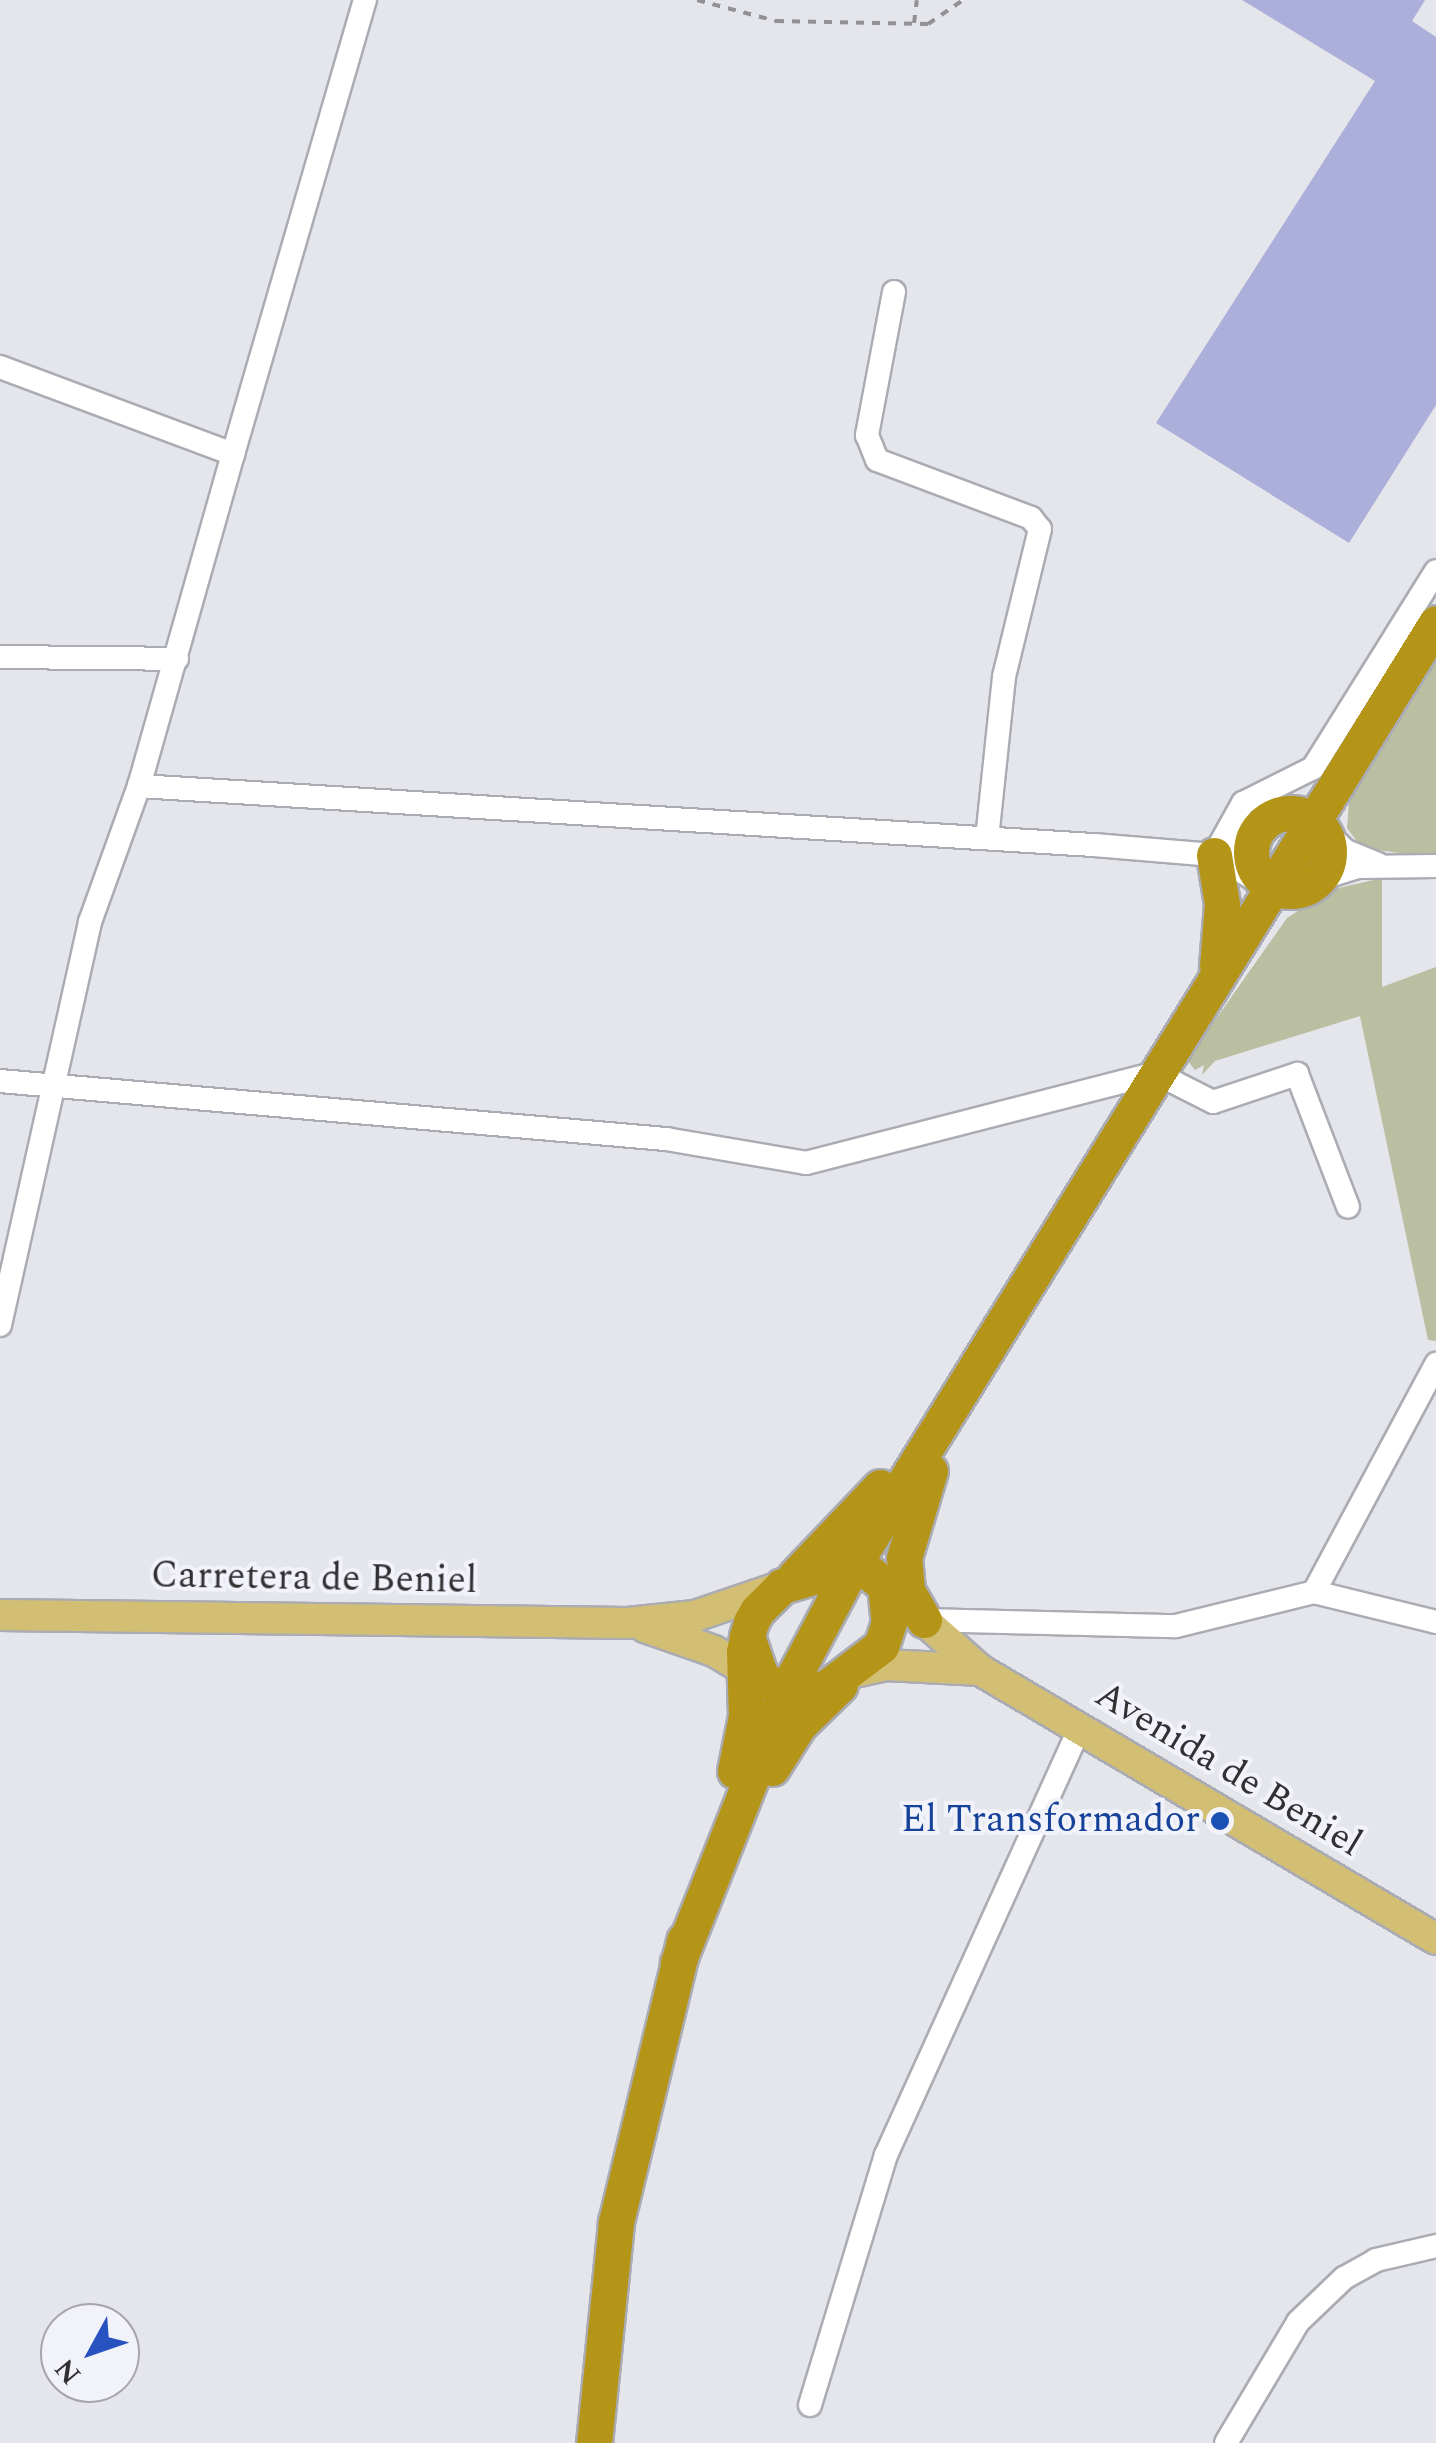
<!DOCTYPE html>
<style>
body{margin:0}
#map{position:relative;width:1436px;height:2443px;overflow:hidden;background:#e5e5ec;font-family:Spectral,serif}
div>[style]{position:absolute}
.green>*{inset:0;background:#b9bfa0}
.building>*{inset:0;background:#acafd9}
.path>*{height:4px;margin-top:-2px;transform-origin:0;background:repeating-linear-gradient(90deg,#919196 0 8px,transparent 0 16px)}
.roads{filter:drop-shadow(2px 0 #abacb3) drop-shadow(-2px 0 #abacb3) drop-shadow(0 2px #abacb3) drop-shadow(0 -2px #abacb3)}
.minor>*{height:22px;margin:-11px;padding:0 11px;transform-origin:11px;border-radius:11px;background:#fff}
.major>*{height:30px;margin:-15px;padding:0 15px;transform-origin:15px;border-radius:15px;background:#d3bf74}
.highway>*{height:35px;margin:-17.5px;padding:0 17.5px;transform-origin:17.5px;border-radius:17.5px;background:#b59518}
.highway>.ring{margin:-17.5px;padding:0;box-sizing:content-box;background:none;border:35px solid #b59518;border-radius:50%}
.dots>*{width:28px;height:28px;translate:-50% -50%;box-sizing:border-box;border:5px solid #f2f3fa;border-radius:50%}
span{translate:-50% -50%;white-space:nowrap;text-align:center;line-height:1.15;-webkit-text-stroke:8px #f2f3fa;paint-order:stroke}
.street-label{font-size:38px;color:#313134}
.transit-label{font-size:38px;color:#164399}
.right{translate:-100% -50%;text-align:right}
.north{position:absolute;left:40px;top:2303px;width:100px;height:100px;box-sizing:border-box;background:#f2f3fa;border:2px solid #a5a5ab;border-radius:50%;rotate:230deg;font-size:28px;font-weight:700;line-height:40px;text-align:center;color:#313134}
.north::after{content:'';display:block;margin:auto;width:35px;height:45px;background:#2952c1;clip-path:polygon(50% 0,100% 100%,50% 72%,0 100%)}
</style>
<div id="map">
<div class="green">
<i style="clip-path:polygon(1436px 657px,1436px 858px,1362px 848px,1347px 828px,1349px 802px)"></i>
<i style="clip-path:polygon(1382px 878px,1382px 987px,1436px 967px,1436px 1341px,1428px 1340px,1360px 1016px,1215px 1061px,1202px 1075px,1204px 1065px,1195px 1070px,1187px 1060px,1287px 918px,1330px 890px)"></i>
</div>
<div class="building">
<i style="clip-path:polygon(1242px 0,1425px 0,1412px 21px,1436px 37px,1436px 405px,1349px 543px,1156px 423px,1375px 81px)"></i>
</div>
<div class="path">
<i style="left:697px;top:0;width:82px;rotate:14.9deg"></i>
<i style="left:776px;top:21px;width:152px;rotate:1.1deg"></i>
<i style="left:928px;top:24px;width:42px;rotate:-34.4deg"></i>
<i style="left:914px;top:23px;width:23px;rotate:-83deg"></i>
</div>
<div class="roads">
<div class="minor">
<i style="left:894px;top:292px;width:146px;rotate:100.7deg"></i>
<i style="left:867px;top:435px;width:27px;rotate:68deg"></i>
<i style="left:877px;top:460px;width:165px;rotate:20.6deg"></i>
<i style="left:1031px;top:518px;width:14px;rotate:51deg"></i>
<i style="left:1040px;top:529px;width:152px;rotate:103.7deg"></i>
<i style="left:1004px;top:677px;width:162px;rotate:96deg"></i>
<i style="left:0;top:367px;width:249px;rotate:20.5deg"></i>
<i style="left:233px;top:454px;width:345px;rotate:105.8deg"></i>
<i style="left:233px;top:454px;width:473px;rotate:-73.8deg"></i>
<i style="left:0;top:657px;width:177px;rotate:0.6deg"></i>
<i style="left:1324px;top:830px;width:30px;rotate:44deg"></i>
<i style="left:1346px;top:851px;width:35px;rotate:22deg"></i>
<i style="left:1214px;top:855px;width:60px;rotate:-60.9deg"></i>
<i style="left:1243px;top:803px;width:78px;rotate:-26.6deg"></i>
<i style="left:1313px;top:768px;width:232px;rotate:-58deg"></i>
<i style="left:1214px;top:855px;width:61px;rotate:-30.3deg"></i>
<i style="left:1310px;top:882px;width:50px;rotate:-17.4deg"></i>
<i style="left:1358px;top:867px;width:78px;rotate:-0.7deg"></i>
<i style="left:0;top:1081px;width:669px;rotate:4.98deg"></i>
<i style="left:666px;top:1139px;width:142px;rotate:9.7deg"></i>
<i style="left:806px;top:1163px;width:361px;rotate:-14.4deg"></i>
<i style="left:1156px;top:1073px;width:64px;rotate:27deg"></i>
<i style="left:1213px;top:1102px;width:89px;rotate:-18.4deg"></i>
<i style="left:1297px;top:1074px;width:142px;rotate:69deg"></i>
<i style="left:0;top:1325px;width:413px;rotate:-77.4deg"></i>
<i style="left:90px;top:922px;width:145px;rotate:-70.2deg"></i>
<i style="left:139px;top:786px;width:957px;rotate:3.54deg"></i>
<i style="left:1094px;top:845px;width:120px;rotate:4.8deg"></i>
<i style="left:1214px;top:855px;width:50px;rotate:31.2deg"></i>
<i style="left:1314px;top:1592px;width:259px;rotate:-61.8deg"></i>
<i style="left:924px;top:1620px;width:252px;rotate:1.4deg"></i>
<i style="left:1176px;top:1626px;width:142px;rotate:-13.8deg"></i>
<i style="left:1314px;top:1592px;width:126px;rotate:13.8deg"></i>
<i style="left:810px;top:2405px;width:261px;rotate:-73.1deg"></i>
<i style="left:886px;top:2155px;width:468px;rotate:-65.6deg"></i>
<i style="left:1226px;top:2443px;width:141px;rotate:-59.2deg"></i>
<i style="left:1298px;top:2322px;width:64px;rotate:-43.7deg"></i>
<i style="left:1344px;top:2278px;width:37px;rotate:-29deg"></i>
<i style="left:1376px;top:2260px;width:62px;rotate:-13.1deg"></i>
</div>
<div class="major">
<i style="left:907px;top:1605px;width:98px;rotate:41.7deg"></i>
<i style="left:980px;top:1670px;width:529px;rotate:30.54deg"></i>
<i style="left:0;top:1615px;width:628px;rotate:0.73deg"></i>
<i style="left:628px;top:1623px;width:67px;rotate:-6deg"></i>
<i style="left:695px;top:1616px;width:87px;rotate:-18.9deg"></i>
<i style="left:645px;top:1627px;width:73px;rotate:19.2deg"></i>
<i style="left:714px;top:1651px;width:56px;rotate:31.1deg"></i>
<i style="left:854px;top:1672px;width:34px;rotate:-12deg"></i>
<i style="left:887px;top:1665px;width:93px;rotate:3.1deg"></i>
</div>
<div class="highway">
<i class="ring" style="left:1251px;top:813px;width:43px;height:43px"></i>
<i style="left:1214px;top:855px;width:50px;rotate:80.7deg"></i>
<i style="left:1222px;top:904px;width:62px;rotate:94.6deg"></i>
<i style="left:795px;top:1576px;width:123px;rotate:-46.3deg"></i>
<i style="left:924px;top:1620px;width:34px;rotate:-120deg"></i>
<i style="left:907px;top:1590px;width:32px;rotate:-95deg"></i>
<i style="left:904px;top:1558px;width:91px;rotate:-73.4deg"></i>
<i style="left:772px;top:1768px;width:51px;rotate:-57.9deg"></i>
<i style="left:799px;top:1725px;width:57px;rotate:-44.3deg"></i>
<i style="left:735px;top:1771px;width:56px;rotate:-78.7deg"></i>
<i style="left:746px;top:1716px;width:64px;rotate:-91.8deg"></i>
<i style="left:744px;top:1652px;width:16px;rotate:-79deg"></i>
<i style="left:747px;top:1636px;width:15px;rotate:-74deg"></i>
<i style="left:751px;top:1622px;width:13px;rotate:-61deg"></i>
<i style="left:757px;top:1611px;width:35px;rotate:-45deg"></i>
<i style="left:782px;top:1586px;width:57px;rotate:-16.2deg"></i>
<i style="left:837px;top:1570px;width:28px;rotate:-2deg"></i>
<i style="left:865px;top:1569px;width:26px;rotate:40deg"></i>
<i style="left:885px;top:1586px;width:36px;rotate:84deg"></i>
<i style="left:889px;top:1622px;width:25px;rotate:108deg"></i>
<i style="left:881px;top:1646px;width:68px;rotate:142.8deg"></i>
<i style="left:827px;top:1687px;width:30px;rotate:168deg"></i>
<i style="left:798px;top:1693px;width:38px;rotate:-160deg"></i>
<i style="left:762px;top:1680px;width:46px;rotate:-108.8deg"></i>
<i style="left:678px;top:1962px;width:292px;rotate:-68.3deg"></i>
<i style="left:786px;top:1691px;width:138px;rotate:-62deg"></i>
<i style="left:851px;top:1569px;width:1112px;rotate:-58.27deg"></i>
<i style="left:594px;top:2443px;width:222px;rotate:-84.3deg"></i>
<i style="left:616px;top:2222px;width:290px;rotate:-76.4deg"></i>
</div>
</div>
<div class="dots">
<i style="left:1220px;top:1821px;background:#1a4fb4"></i>
</div>
<div class="street-label">
<span style="left:314px;top:1579px;rotate:1deg">Carretera de Beniel</span>
<span style="left:1228px;top:1770px;rotate:31deg">Avenida de Beniel</span>
</div>
<div class="transit-label">
<span class="right" style="left:1200px;top:1821px">El Transformador</span>
</div>
<div class="north">N</div>
</div>
